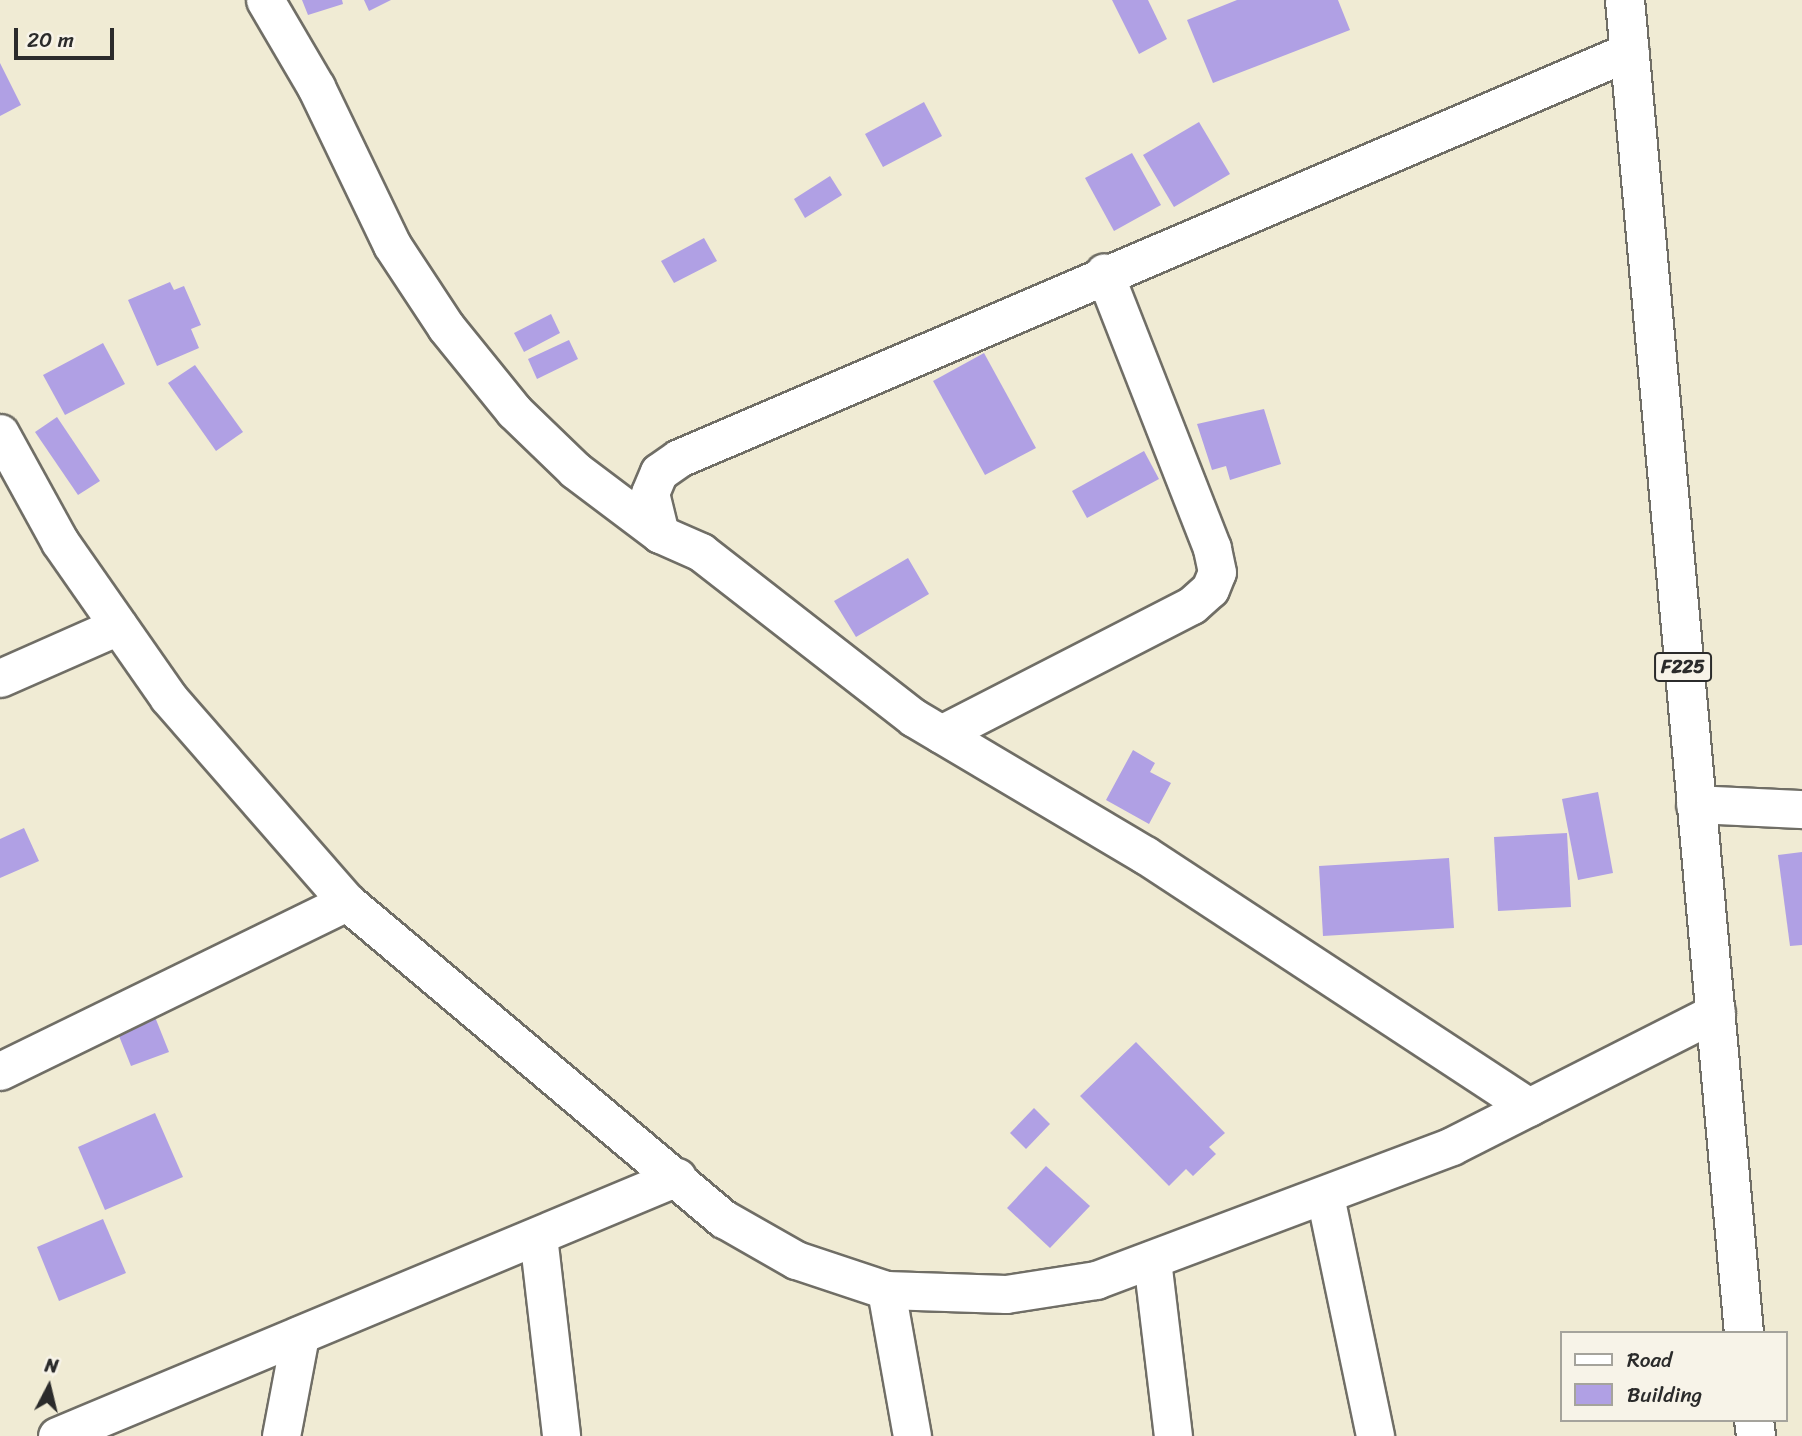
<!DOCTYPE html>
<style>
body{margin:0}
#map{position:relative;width:1802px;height:1436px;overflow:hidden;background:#f0ebd4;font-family:Sriracha,sans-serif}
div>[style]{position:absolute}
.building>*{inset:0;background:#b0a0e4}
.roads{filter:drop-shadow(2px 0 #706e66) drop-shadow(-2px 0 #706e66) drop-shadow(0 2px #706e66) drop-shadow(0 -2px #706e66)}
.street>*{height:37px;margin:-18.5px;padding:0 18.5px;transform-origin:18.5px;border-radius:18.5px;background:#fff}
.primary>*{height:38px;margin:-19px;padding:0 19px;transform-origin:19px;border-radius:19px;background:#fff}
span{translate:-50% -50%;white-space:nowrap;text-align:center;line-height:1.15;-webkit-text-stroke:6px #f7f3e8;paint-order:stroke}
.shield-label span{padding:2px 5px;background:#f7f3e8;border:2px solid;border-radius:5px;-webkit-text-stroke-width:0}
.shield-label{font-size:19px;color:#2b2b2b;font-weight:700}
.legend{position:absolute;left:1560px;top:1331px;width:228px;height:91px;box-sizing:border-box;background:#f7f3e8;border:2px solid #a5a39c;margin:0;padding:9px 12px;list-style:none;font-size:21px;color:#2b2b2b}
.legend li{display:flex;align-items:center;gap:14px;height:35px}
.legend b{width:35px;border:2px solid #a5a39c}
.north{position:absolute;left:14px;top:1352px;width:70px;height:70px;-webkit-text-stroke:5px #f7f3e8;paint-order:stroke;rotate:7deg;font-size:19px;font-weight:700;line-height:28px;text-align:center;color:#2b2b2b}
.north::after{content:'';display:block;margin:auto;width:24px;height:32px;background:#2b2b2b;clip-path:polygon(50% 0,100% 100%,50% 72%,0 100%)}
.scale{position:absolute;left:14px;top:28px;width:100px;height:32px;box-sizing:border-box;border:4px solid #2b2b2b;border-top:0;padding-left:9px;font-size:21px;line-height:24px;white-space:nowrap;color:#2b2b2b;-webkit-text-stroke:5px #f7f3e8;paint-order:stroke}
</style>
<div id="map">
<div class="building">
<i style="clip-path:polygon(302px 0,342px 0,343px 4px,308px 15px)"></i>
<i style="clip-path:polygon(364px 0,391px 0,369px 11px)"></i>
<i style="clip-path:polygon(1112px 0,1148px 0,1167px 39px,1139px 54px)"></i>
<i style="clip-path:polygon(1237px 0,1338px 0,1350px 30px,1213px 83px,1187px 20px)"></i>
<i style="clip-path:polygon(0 63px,21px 105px,0 116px)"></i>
<i style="clip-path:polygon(924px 102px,942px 136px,883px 167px,865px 134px)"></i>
<i style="clip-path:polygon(1199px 122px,1230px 174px,1174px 207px,1143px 155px)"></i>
<i style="clip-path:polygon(1132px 153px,1161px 205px,1114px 231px,1085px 178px)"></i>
<i style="clip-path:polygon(830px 176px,842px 195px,805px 218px,794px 199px)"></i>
<i style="clip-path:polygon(704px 238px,717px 261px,674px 283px,661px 261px)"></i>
<i style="clip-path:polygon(170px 282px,174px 290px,184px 286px,201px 325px,191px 329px,199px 348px,157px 366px,128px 300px)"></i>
<i style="clip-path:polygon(551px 314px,560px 333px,524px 352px,514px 333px)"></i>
<i style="clip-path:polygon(569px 340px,578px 359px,537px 379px,528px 359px)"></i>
<i style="clip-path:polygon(103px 343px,125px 384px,65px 415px,43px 375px)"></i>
<i style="clip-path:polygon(984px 353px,1036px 448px,985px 475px,933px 381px)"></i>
<i style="clip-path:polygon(195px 365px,243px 432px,216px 451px,168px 383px)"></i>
<i style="clip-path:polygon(1264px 409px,1281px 464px,1230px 480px,1226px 466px,1212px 470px,1197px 424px)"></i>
<i style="clip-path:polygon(57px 417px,100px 481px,78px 495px,35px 432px)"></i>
<i style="clip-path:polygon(1144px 451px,1159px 479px,1087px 518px,1072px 491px)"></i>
<i style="clip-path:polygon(908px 558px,929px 594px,856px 637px,834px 601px)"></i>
<i style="clip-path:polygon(1133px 750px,1155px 763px,1150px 772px,1171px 783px,1149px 824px,1106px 800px)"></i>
<i style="clip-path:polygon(1598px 792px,1613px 873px,1578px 880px,1562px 799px)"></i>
<i style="clip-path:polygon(24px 828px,39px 861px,0 878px,0 839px)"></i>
<i style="clip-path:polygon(1567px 833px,1571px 907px,1498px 911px,1494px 837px)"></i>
<i style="clip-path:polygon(1802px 852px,1802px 945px,1790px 946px,1778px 855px)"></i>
<i style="clip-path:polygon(1449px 858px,1454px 928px,1323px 936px,1319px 866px)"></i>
<i style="clip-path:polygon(155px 1017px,169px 1052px,131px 1066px,117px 1031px)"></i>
<i style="clip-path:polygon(1136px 1042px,1225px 1133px,1209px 1147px,1216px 1154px,1193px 1176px,1186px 1169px,1169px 1186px,1080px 1096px)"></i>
<i style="clip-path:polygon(1034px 1108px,1050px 1124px,1026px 1149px,1010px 1133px)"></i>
<i style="clip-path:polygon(155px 1113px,183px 1177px,105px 1210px,78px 1147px)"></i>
<i style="clip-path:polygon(1046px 1166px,1090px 1206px,1050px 1248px,1007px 1208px)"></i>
<i style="clip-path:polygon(103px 1219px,126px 1273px,59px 1301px,37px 1247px)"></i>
</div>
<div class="roads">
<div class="street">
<i style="left:265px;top:0;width:101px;rotate:59.6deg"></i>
<i style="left:316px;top:87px;width:175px;rotate:64.3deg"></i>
<i style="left:392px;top:245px;width:98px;rotate:56.6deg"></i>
<i style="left:446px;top:327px;width:108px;rotate:51deg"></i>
<i style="left:514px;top:411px;width:85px;rotate:44deg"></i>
<i style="left:575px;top:470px;width:106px;rotate:37deg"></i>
<i style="left:0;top:433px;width:124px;rotate:61.2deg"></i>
<i style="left:60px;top:542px;width:189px;rotate:55.1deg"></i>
<i style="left:168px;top:697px;width:272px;rotate:48.9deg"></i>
<i style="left:347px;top:902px;width:493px;rotate:40.1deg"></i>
<i style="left:724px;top:1219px;width:83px;rotate:29.7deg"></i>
<i style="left:796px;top:1260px;width:95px;rotate:18.4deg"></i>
<i style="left:886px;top:1290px;width:120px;rotate:1.9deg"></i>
<i style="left:1006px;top:1294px;width:91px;rotate:-8.8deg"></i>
<i style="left:1096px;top:1280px;width:380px;rotate:-20.6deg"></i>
<i style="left:1452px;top:1146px;width:296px;rotate:-26.9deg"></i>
<i style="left:0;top:678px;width:129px;rotate:-23.8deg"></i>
<i style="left:941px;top:734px;width:282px;rotate:-27.2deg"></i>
<i style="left:1192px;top:605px;width:24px;rotate:-42deg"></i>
<i style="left:1210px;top:589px;width:18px;rotate:-68deg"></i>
<i style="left:1217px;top:572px;width:25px;rotate:-102deg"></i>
<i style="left:1212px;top:548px;width:296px;rotate:-111.4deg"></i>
<i style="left:1695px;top:804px;width:107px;rotate:2.7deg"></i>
<i style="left:0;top:1071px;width:386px;rotate:-26deg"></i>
<i style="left:1529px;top:1107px;width:459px;rotate:-146.7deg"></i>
<i style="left:1145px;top:855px;width:269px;rotate:-149.3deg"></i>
<i style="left:914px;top:718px;width:270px;rotate:-142.1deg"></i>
<i style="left:701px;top:552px;width:45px;rotate:-156.3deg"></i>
<i style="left:660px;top:534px;width:42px;rotate:-103.7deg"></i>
<i style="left:650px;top:493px;width:23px;rotate:-67deg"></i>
<i style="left:659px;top:472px;width:24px;rotate:-35deg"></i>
<i style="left:679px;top:458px;width:1034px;rotate:-23.17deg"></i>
<i style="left:1325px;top:1196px;width:245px;rotate:78.2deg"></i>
<i style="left:538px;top:1236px;width:201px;rotate:83.4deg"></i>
<i style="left:1152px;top:1260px;width:177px;rotate:83.2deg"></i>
<i style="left:886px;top:1290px;width:148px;rotate:79.9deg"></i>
<i style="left:57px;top:1436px;width:672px;rotate:-22.67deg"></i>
<i style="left:281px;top:1436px;width:103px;rotate:-79.3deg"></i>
</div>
<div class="primary">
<i style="left:1625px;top:0;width:1338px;rotate:84.9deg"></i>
<i style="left:1754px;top:1420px;width:16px;rotate:83deg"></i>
</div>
</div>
<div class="shield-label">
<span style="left:1683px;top:667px">F225</span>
</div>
<ul class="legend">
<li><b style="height:9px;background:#fff"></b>Road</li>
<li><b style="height:19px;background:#b0a0e4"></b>Building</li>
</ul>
<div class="north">N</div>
<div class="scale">20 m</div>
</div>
